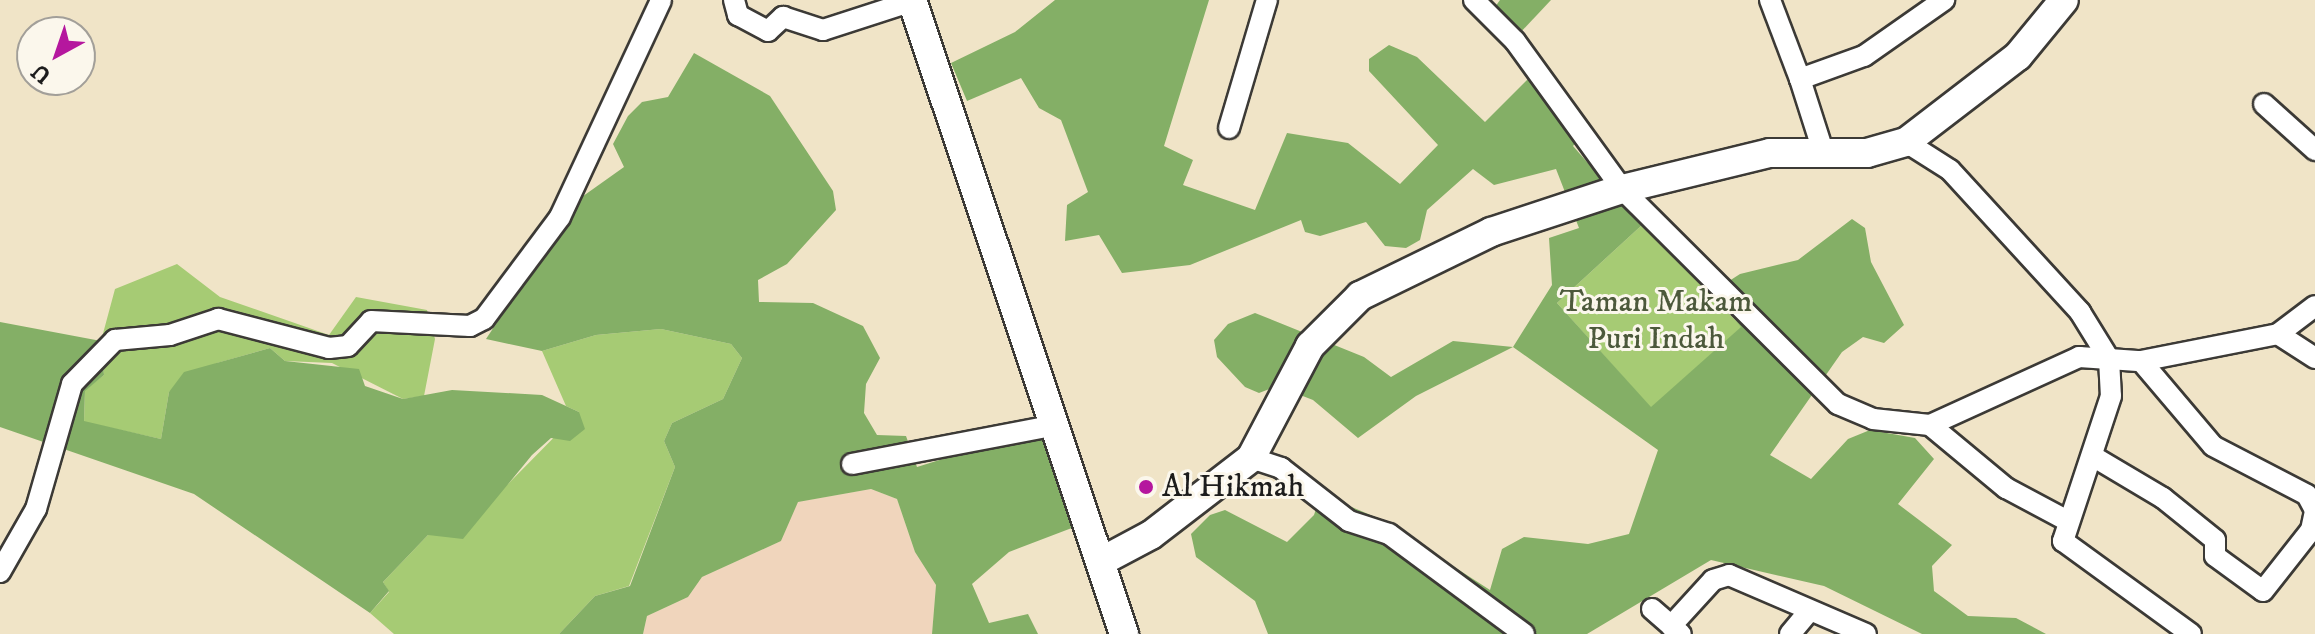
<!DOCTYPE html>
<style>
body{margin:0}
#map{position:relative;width:2315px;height:634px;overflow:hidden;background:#f0e4c7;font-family:"IM FELL DW Pica",serif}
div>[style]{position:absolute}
.built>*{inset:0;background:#f0d5bc}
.green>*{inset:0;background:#a6cb74}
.forest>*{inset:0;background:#84af66}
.roads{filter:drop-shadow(2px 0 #3c3a36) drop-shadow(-2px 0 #3c3a36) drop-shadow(0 2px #3c3a36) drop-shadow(0 -2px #3c3a36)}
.street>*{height:20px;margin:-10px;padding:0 10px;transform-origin:10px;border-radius:10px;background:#fff}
.secondary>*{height:28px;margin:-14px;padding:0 14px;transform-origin:14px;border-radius:14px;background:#fff}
.dots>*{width:22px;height:22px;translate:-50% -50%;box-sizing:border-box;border:4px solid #fbf7ec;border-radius:50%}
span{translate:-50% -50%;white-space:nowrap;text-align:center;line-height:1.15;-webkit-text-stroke:6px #fbf7ec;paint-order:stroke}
.park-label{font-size:32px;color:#4c593b}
.poi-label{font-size:32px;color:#1c1c1c}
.left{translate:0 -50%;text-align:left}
.north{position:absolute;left:16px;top:16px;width:80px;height:80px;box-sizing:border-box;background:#fbf7ec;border:2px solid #a29f99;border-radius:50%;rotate:220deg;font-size:22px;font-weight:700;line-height:32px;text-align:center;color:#1c1c1c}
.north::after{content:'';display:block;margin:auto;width:28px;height:36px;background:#b5179e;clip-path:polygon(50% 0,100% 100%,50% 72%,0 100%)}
</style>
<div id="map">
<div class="built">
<i style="clip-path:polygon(871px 489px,897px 499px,915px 552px,936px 585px,932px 634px,643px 634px,647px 616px,688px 597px,702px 577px,781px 541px,797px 502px)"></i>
</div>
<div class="green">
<i style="clip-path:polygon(1642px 225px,1742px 327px,1651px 408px,1557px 303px)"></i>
<i style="clip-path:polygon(177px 264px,220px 297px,329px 335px,356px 297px,427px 310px,435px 339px,424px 396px,403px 399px,332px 363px,285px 361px,270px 348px,217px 363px,169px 392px,161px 439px,84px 422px,85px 390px,104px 375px,101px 341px,115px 289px)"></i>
<i style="clip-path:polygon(661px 329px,731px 344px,742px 358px,723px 399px,672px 423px,664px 441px,675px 467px,629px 586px,595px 596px,559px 634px,394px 634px,370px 613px,389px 592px,383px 582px,428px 535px,446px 531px,509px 483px,579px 412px,566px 406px,542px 351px,596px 335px)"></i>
</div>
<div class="forest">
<i style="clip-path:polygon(1055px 0,1209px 0,1164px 146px,1193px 160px,1183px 185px,1255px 210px,1287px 133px,1348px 143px,1400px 184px,1438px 145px,1369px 71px,1369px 59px,1389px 45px,1417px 57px,1485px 122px,1543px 64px,1591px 125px,1573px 146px,1642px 225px,1557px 303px,1651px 407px,1741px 327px,1712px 292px,1740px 274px,1798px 260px,1852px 219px,1865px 228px,1871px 262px,1904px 325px,1884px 343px,1863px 337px,1842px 352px,1770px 455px,1811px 479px,1848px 439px,1870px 430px,1915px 438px,1934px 459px,1898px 504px,1952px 545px,1932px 566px,1934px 591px,1968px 616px,2016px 618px,2046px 634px,1922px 634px,1824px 586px,1711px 560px,1587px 634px,1268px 634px,1255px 601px,1196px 557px,1191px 534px,1210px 515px,1225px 510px,1287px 542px,1314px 515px,1321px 494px,1380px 519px,1490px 590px,1502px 549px,1524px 537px,1588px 544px,1629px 534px,1658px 450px,1513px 347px,1416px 396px,1358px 438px,1313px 400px,1277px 386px,1259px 393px,1245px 387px,1217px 357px,1214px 340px,1228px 324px,1255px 313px,1364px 357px,1391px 377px,1453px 341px,1513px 347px,1552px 285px,1549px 238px,1579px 228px,1556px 169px,1494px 185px,1473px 169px,1427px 210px,1420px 240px,1406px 248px,1385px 246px,1366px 222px,1320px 236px,1305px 232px,1301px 220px,1190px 265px,1122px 273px,1099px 235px,1065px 241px,1067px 205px,1088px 192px,1061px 120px,1039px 108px,1021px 78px,967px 101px,951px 63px,1015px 32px)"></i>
<i style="clip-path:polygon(1500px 0,1551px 0,1518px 35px,1495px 7px)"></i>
<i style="clip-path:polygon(694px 53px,770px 96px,833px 191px,836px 210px,787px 264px,758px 280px,759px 302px,813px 303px,863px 326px,880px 358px,866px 384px,864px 413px,877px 435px,906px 436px,917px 467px,1010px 438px,1041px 437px,1077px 526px,1009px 552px,972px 584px,989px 623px,1028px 614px,1038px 634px,932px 634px,936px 585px,915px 552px,897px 499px,871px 489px,798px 502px,781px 541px,702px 577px,688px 597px,647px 616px,643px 634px,559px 634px,595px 596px,630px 586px,675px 467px,664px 441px,672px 423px,723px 399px,742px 358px,731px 344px,661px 329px,596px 335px,542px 351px,486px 339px,579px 199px,624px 167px,613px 144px,628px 116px,642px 102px,668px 97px)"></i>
<i style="clip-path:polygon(0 322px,101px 341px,104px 375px,85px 391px,84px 421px,161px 439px,169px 392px,184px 372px,270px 348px,285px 361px,359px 369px,365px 386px,403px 399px,452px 390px,542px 395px,579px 412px,585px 429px,570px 441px,551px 438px,532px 455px,463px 539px,428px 535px,383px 582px,389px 591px,370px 613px,194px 494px,0 427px)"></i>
</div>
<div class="roads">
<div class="street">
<i style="left:734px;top:0;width:16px;rotate:75deg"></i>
<i style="left:738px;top:15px;width:34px;rotate:28deg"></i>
<i style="left:768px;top:31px;width:21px;rotate:-43deg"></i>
<i style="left:783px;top:17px;width:42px;rotate:18deg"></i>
<i style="left:823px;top:30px;width:95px;rotate:-17.9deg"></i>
<i style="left:1474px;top:0;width:58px;rotate:45deg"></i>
<i style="left:1515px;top:41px;width:183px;rotate:54.1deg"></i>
<i style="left:1622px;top:189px;width:305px;rotate:44.9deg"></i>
<i style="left:1838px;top:404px;width:38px;rotate:23deg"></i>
<i style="left:1873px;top:419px;width:57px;rotate:6deg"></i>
<i style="left:1930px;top:425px;width:164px;rotate:-24.5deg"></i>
<i style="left:2079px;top:357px;width:30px;rotate:4deg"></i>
<i style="left:2109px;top:359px;width:37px;rotate:87deg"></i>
<i style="left:2111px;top:396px;width:153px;rotate:108.3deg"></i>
<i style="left:2063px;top:541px;width:158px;rotate:36deg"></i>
<i style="left:1770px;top:0;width:85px;rotate:69.2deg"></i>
<i style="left:1800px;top:79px;width:68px;rotate:-19.8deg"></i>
<i style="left:1864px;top:56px;width:98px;rotate:-35deg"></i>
<i style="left:1800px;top:79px;width:76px;rotate:72.3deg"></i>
<i style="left:2264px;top:104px;width:69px;rotate:42deg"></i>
<i style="left:1229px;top:128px;width:134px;rotate:-73.5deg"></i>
<i style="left:1906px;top:142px;width:52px;rotate:32.5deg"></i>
<i style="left:1950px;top:170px;width:193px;rotate:47.5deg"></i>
<i style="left:2080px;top:312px;width:55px;rotate:58.3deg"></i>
<i style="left:2109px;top:359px;width:32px;rotate:4deg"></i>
<i style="left:2141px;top:361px;width:140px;rotate:-11.1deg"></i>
<i style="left:2278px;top:334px;width:46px;rotate:-37.1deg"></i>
<i style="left:2278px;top:334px;width:44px;rotate:33deg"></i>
<i style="left:2141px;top:361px;width:111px;rotate:49.7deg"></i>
<i style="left:2213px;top:446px;width:106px;rotate:27.5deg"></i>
<i style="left:2307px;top:495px;width:17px;rotate:62deg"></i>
<i style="left:1930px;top:425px;width:99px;rotate:39.7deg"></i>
<i style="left:2006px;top:488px;width:68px;rotate:28.1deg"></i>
<i style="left:2094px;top:457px;width:80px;rotate:30.7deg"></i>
<i style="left:2163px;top:498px;width:67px;rotate:38.9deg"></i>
<i style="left:2215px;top:540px;width:16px;rotate:90deg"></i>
<i style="left:2215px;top:556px;width:59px;rotate:36.1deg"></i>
<i style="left:2263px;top:591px;width:78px;rotate:-51.8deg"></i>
<i style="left:2311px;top:530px;width:19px;rotate:-78deg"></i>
<i style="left:1251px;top:458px;width:32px;rotate:18deg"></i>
<i style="left:1281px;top:468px;width:86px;rotate:37.9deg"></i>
<i style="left:1349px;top:521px;width:42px;rotate:18deg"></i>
<i style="left:1389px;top:534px;width:168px;rotate:36.5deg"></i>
<i style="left:852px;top:464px;width:204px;rotate:-10.8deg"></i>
<i style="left:0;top:572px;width:73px;rotate:-60.3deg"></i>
<i style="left:36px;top:509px;width:130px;rotate:-73.9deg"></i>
<i style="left:72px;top:384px;width:62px;rotate:-45.7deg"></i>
<i style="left:115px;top:340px;width:55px;rotate:-5.2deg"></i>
<i style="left:170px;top:335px;width:51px;rotate:-18.4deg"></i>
<i style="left:218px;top:319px;width:115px;rotate:14.6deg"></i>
<i style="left:329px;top:348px;width:19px;rotate:-6deg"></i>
<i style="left:348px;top:346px;width:34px;rotate:-47deg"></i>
<i style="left:371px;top:321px;width:99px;rotate:2.9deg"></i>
<i style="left:470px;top:326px;width:16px;rotate:-27deg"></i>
<i style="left:484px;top:319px;width:127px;rotate:-53.3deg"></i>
<i style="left:560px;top:217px;width:239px;rotate:-65deg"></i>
<i style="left:1652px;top:609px;width:38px;rotate:41deg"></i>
<i style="left:1671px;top:626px;width:62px;rotate:-47.6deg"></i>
<i style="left:1713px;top:580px;width:17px;rotate:-17deg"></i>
<i style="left:1729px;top:575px;width:149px;rotate:23.3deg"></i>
<i style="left:1790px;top:634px;width:30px;rotate:-50deg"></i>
</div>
<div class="secondary">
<i style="left:912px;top:0;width:669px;rotate:71.51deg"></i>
<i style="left:1102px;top:561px;width:55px;rotate:-28deg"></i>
<i style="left:1151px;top:535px;width:126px;rotate:-37.6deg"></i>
<i style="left:1251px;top:458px;width:127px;rotate:-62.2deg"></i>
<i style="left:1310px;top:346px;width:71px;rotate:-45deg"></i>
<i style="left:1360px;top:296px;width:146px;rotate:-26deg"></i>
<i style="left:1491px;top:232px;width:138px;rotate:-18.2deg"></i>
<i style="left:1622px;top:189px;width:152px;rotate:-13.7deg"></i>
<i style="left:1770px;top:153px;width:97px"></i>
<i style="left:1867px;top:153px;width:41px;rotate:-15.8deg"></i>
<i style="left:1906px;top:142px;width:141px;rotate:-37.5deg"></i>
<i style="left:2018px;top:56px;width:72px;rotate:-50.6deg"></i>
</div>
</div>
<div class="dots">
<i style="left:1146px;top:487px;background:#b5179e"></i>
</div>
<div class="park-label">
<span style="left:1656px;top:321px">Taman Makam<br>Puri Indah</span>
</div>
<div class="poi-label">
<span class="left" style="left:1162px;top:487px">Al Hikmah</span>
</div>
<div class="north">U</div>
</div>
